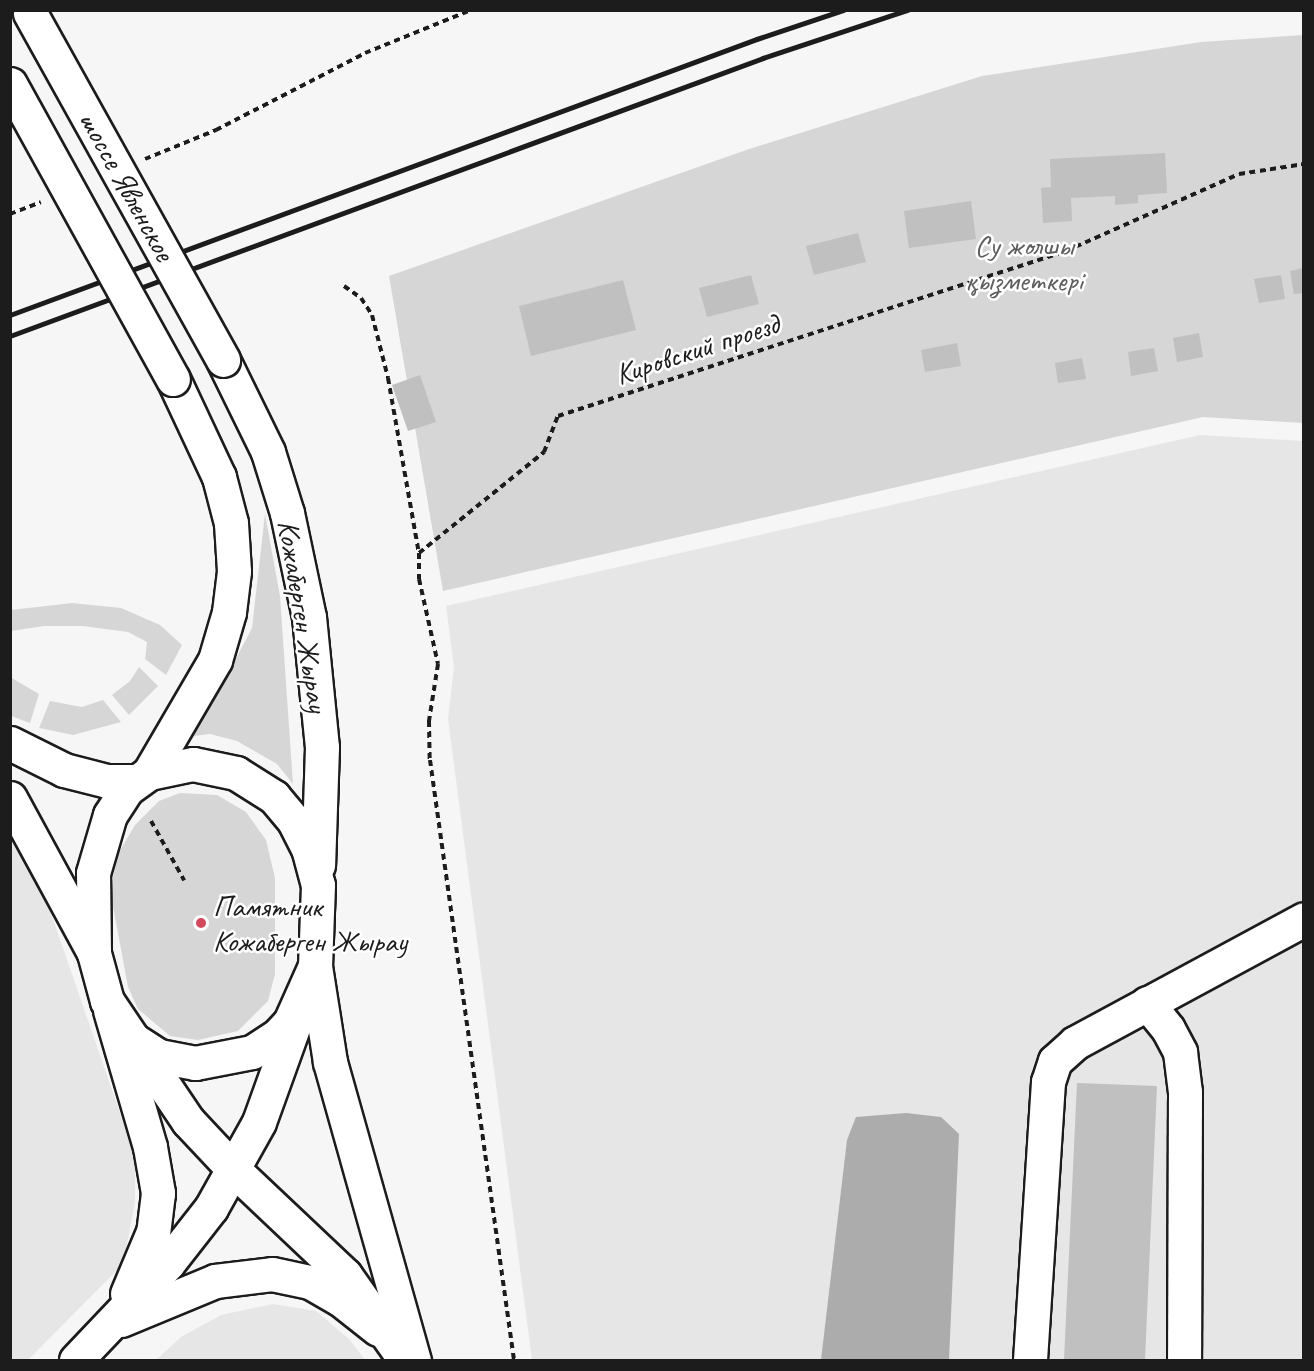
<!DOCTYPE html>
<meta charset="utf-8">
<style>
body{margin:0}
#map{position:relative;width:1314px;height:1371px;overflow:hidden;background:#f6f6f6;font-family:Caveat,sans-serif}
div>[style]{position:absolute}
.built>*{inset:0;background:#e6e6e6}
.green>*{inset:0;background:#d6d6d6}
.water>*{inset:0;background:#acacac}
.building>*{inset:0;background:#c0c0c0}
.path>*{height:4px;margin-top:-2px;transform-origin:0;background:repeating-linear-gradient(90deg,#1c1c1c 0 6px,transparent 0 10.5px)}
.roads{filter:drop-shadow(2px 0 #1c1c1c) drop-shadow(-2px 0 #1c1c1c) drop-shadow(0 2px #1c1c1c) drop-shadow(0 -2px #1c1c1c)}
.minor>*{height:33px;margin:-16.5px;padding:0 16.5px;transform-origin:16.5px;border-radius:16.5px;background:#fff}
.major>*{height:33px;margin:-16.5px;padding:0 16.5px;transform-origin:16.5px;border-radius:16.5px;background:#fff}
.highway>*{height:33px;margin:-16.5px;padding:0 16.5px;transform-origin:16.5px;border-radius:16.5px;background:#fff}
.rail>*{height:4.5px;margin:-2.25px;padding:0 2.25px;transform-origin:2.25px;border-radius:2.25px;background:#1c1c1c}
.bridges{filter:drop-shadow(2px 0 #1c1c1c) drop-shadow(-2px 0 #1c1c1c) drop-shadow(0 2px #1c1c1c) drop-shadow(0 -2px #1c1c1c)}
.highway-bridge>*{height:33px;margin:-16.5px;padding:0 16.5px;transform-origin:16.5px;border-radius:16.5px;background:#fff}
.dots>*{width:16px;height:16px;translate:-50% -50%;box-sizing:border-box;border:3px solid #fff;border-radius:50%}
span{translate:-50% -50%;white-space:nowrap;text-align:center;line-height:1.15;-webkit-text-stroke:5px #fff;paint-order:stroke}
.street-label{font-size:30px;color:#1c1c1c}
.park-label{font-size:30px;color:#5d5d5d}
.poi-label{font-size:30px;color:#1c1c1c}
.left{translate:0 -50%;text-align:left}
.frame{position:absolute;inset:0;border:12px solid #1c1c1c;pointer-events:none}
</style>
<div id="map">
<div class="built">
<i style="clip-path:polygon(1200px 435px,1303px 441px,1303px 1360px,532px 1360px,448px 719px,454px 667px,446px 606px)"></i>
<i style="clip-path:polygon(10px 834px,46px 899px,130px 1142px,135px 1168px,135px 1202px,123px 1264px,28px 1360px,10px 1360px)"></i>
<i style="clip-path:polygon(273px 1304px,316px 1311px,349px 1339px,365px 1360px,156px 1360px,181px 1337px,221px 1315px)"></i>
</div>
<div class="green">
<i style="clip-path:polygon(1303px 35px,1303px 423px,1203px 417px,443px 591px,389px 276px,749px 149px,982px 76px,1201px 42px)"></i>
<i style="clip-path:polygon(265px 514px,280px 596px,293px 784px,277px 764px,237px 741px,210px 734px,186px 737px,222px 685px,252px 628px)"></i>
<i style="clip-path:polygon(72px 603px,121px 608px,160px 625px,182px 645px,166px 675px,145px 659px,147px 642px,128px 632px,83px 626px,44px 626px,11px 631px,11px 610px)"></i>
<i style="clip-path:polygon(139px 667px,158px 686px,129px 715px,112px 695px,130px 681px)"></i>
<i style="clip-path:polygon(10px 677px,39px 694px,30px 723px,11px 716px)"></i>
<i style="clip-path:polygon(103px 700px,121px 722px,73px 735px,39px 728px,50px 701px,82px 707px)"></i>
<i style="clip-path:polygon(180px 793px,217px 795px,246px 812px,266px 840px,275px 878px,275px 974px,268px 1001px,238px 1031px,198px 1040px,170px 1036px,138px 1009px,128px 987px,110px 890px,119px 852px,135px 825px,159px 801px)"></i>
</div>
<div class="water">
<i style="clip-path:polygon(906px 1113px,941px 1117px,959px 1134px,949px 1360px,821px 1360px,847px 1140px,856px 1117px)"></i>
</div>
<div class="building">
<i style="clip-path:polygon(1165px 153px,1167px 193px,1138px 195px,1138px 203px,1115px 205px,1115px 196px,1071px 198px,1072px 221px,1043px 223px,1041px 188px,1051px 187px,1050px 159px)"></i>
<i style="clip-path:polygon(971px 201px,976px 239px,909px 248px,904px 211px)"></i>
<i style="clip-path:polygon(858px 233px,866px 262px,814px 275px,806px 246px)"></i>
<i style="clip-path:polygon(1304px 268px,1304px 293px,1294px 294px,1290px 271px)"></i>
<i style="clip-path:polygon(751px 275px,759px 304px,707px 317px,699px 288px)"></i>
<i style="clip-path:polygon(1281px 275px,1285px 299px,1259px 303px,1254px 279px)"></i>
<i style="clip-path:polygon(623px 280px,636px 330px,531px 356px,519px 306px)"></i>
<i style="clip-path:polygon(1199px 333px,1203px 357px,1177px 362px,1173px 338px)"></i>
<i style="clip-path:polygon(957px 343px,961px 366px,925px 372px,921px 350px)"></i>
<i style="clip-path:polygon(1154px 348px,1158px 371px,1131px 376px,1128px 352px)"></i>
<i style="clip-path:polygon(1082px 358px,1086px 379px,1058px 383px,1055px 363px)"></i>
<i style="clip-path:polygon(420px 375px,436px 422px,408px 431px,392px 385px)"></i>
<i style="clip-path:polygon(1077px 1083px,1157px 1086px,1145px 1360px,1064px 1360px)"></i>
</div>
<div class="path">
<i style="left:145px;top:159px;width:77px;rotate:-22.2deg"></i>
<i style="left:216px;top:130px;width:168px;rotate:-27.3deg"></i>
<i style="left:365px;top:53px;width:114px;rotate:-22.1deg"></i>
<i style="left:10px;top:214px;width:33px;rotate:-21deg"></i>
<i style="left:344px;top:286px;width:21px;rotate:35deg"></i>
<i style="left:361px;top:298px;width:20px;rotate:57deg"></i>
<i style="left:372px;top:315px;width:65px;rotate:75.7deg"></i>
<i style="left:388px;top:378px;width:178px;rotate:80deg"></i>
<i style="left:419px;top:553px;width:161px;rotate:-38.9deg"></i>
<i style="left:544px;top:452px;width:39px;rotate:-69deg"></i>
<i style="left:558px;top:416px;width:534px;rotate:-17.99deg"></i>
<i style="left:1066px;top:251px;width:189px;rotate:-24deg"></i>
<i style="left:1239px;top:174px;width:66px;rotate:-8.7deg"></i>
<i style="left:419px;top:553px;width:26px;rotate:90deg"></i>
<i style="left:419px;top:579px;width:87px;rotate:77.4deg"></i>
<i style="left:438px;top:664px;width:58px;rotate:99deg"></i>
<i style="left:429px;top:721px;width:39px;rotate:89deg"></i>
<i style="left:430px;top:760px;width:606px;rotate:82.03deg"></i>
<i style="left:151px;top:821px;width:68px;rotate:60.8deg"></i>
</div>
<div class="roads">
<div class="minor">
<i style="left:10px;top:743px;width:60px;rotate:26.6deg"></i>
<i style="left:64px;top:770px;width:44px;rotate:14.3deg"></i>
<i style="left:107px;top:781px;width:29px"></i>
<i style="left:10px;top:798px;width:176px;rotate:61.5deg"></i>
<i style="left:1147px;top:1003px;width:33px;rotate:51deg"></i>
<i style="left:1168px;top:1029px;width:26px;rotate:62deg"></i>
<i style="left:1180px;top:1052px;width:40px;rotate:82.9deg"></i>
<i style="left:1185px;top:1092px;width:268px;rotate:90.2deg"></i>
<i style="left:1030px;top:1360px;width:279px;rotate:-86.3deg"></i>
<i style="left:1048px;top:1082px;width:22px;rotate:-72deg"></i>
<i style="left:1055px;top:1061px;width:27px;rotate:-42deg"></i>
<i style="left:1075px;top:1043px;width:260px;rotate:-28.4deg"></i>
</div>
<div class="major">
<i style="left:110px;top:1010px;width:143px;rotate:73.7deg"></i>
<i style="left:150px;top:1147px;width:47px;rotate:80.1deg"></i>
<i style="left:158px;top:1193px;width:39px;rotate:97deg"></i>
<i style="left:153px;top:1232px;width:67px;rotate:112.8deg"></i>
<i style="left:121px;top:1320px;width:102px;rotate:-22.5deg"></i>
<i style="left:215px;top:1281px;width:57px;rotate:-7deg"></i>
<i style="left:272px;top:1274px;width:39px;rotate:12deg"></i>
<i style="left:310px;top:1282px;width:34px;rotate:30deg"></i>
<i style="left:340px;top:1299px;width:48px;rotate:38.3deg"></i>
<i style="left:76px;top:1360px;width:134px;rotate:-46.5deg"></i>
<i style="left:168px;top:1263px;width:70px;rotate:-52deg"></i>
<i style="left:211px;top:1208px;width:98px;rotate:-60.8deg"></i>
<i style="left:259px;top:1122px;width:121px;rotate:-70.2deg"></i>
</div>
<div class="highway">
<i style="left:223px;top:360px;width:102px;rotate:63.9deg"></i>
<i style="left:268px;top:452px;width:64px;rotate:72.7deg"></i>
<i style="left:287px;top:513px;width:106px;rotate:78.1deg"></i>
<i style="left:309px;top:617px;width:131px;rotate:84.3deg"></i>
<i style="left:322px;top:747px;width:118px;rotate:91.9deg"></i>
<i style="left:149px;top:773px;width:131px;rotate:-59.7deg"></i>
<i style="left:215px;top:660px;width:50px;rotate:-73.7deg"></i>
<i style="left:229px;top:612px;width:41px;rotate:-83deg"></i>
<i style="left:234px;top:571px;width:48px;rotate:-93.6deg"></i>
<i style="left:231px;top:523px;width:48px;rotate:-104.6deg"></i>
<i style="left:219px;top:477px;width:108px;rotate:-115.1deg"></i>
<i style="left:134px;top:1040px;width:30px;rotate:33deg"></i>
<i style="left:159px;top:1056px;width:37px;rotate:11deg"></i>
<i style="left:195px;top:1063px;width:58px;rotate:-10.9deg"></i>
<i style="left:252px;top:1052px;width:30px;rotate:-33deg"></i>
<i style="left:277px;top:1036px;width:19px;rotate:-47deg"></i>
<i style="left:290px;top:1022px;width:59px;rotate:-66deg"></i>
<i style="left:405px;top:1360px;width:104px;rotate:-125.2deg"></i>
<i style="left:345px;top:1275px;width:153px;rotate:-136.6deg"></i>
<i style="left:234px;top:1170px;width:67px;rotate:-133.2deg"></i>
<i style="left:188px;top:1121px;width:145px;rotate:-124deg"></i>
<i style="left:107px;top:1001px;width:50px;rotate:-105.2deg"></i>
<i style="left:94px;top:953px;width:80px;rotate:-90.7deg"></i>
<i style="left:93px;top:873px;width:60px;rotate:-73.7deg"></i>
<i style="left:110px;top:815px;width:31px;rotate:-57deg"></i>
<i style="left:127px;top:789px;width:27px;rotate:-36deg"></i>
<i style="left:149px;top:773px;width:45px;rotate:-11.6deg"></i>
<i style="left:193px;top:764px;width:44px;rotate:11.8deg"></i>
<i style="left:236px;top:773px;width:45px;rotate:32.3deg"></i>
<i style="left:274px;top:797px;width:31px;rotate:50deg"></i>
<i style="left:294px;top:821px;width:30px;rotate:63deg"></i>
<i style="left:308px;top:848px;width:38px;rotate:75deg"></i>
<i style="left:318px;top:885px;width:81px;rotate:92.1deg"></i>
<i style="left:315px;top:966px;width:97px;rotate:81.1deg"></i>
<i style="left:330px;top:1062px;width:310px;rotate:74.3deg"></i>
</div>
</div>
<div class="rail">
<i style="left:10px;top:315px;width:796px;rotate:-20.28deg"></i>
<i style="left:757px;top:39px;width:91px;rotate:-18.6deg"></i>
<i style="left:10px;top:336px;width:803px;rotate:-20.26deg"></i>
<i style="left:763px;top:58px;width:152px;rotate:-18.4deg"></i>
</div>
<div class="bridges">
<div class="highway-bridge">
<i style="left:30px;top:13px;width:397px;rotate:60.9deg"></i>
<i style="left:10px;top:84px;width:337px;rotate:61.1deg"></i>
</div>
</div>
<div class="dots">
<i style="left:201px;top:923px;background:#d1495b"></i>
</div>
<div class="street-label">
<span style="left:127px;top:186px;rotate:61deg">шоссе Явленское</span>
<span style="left:697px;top:349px;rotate:-18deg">Кировский проезд</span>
<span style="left:303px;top:616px;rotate:81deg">Кожаберген Жырау</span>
</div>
<div class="park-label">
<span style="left:1024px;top:262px">Су жолшы<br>қызметкері</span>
</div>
<div class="poi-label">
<span class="left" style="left:213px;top:923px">Памятник<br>Кожаберген Жырау</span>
</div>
<div class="frame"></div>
</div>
